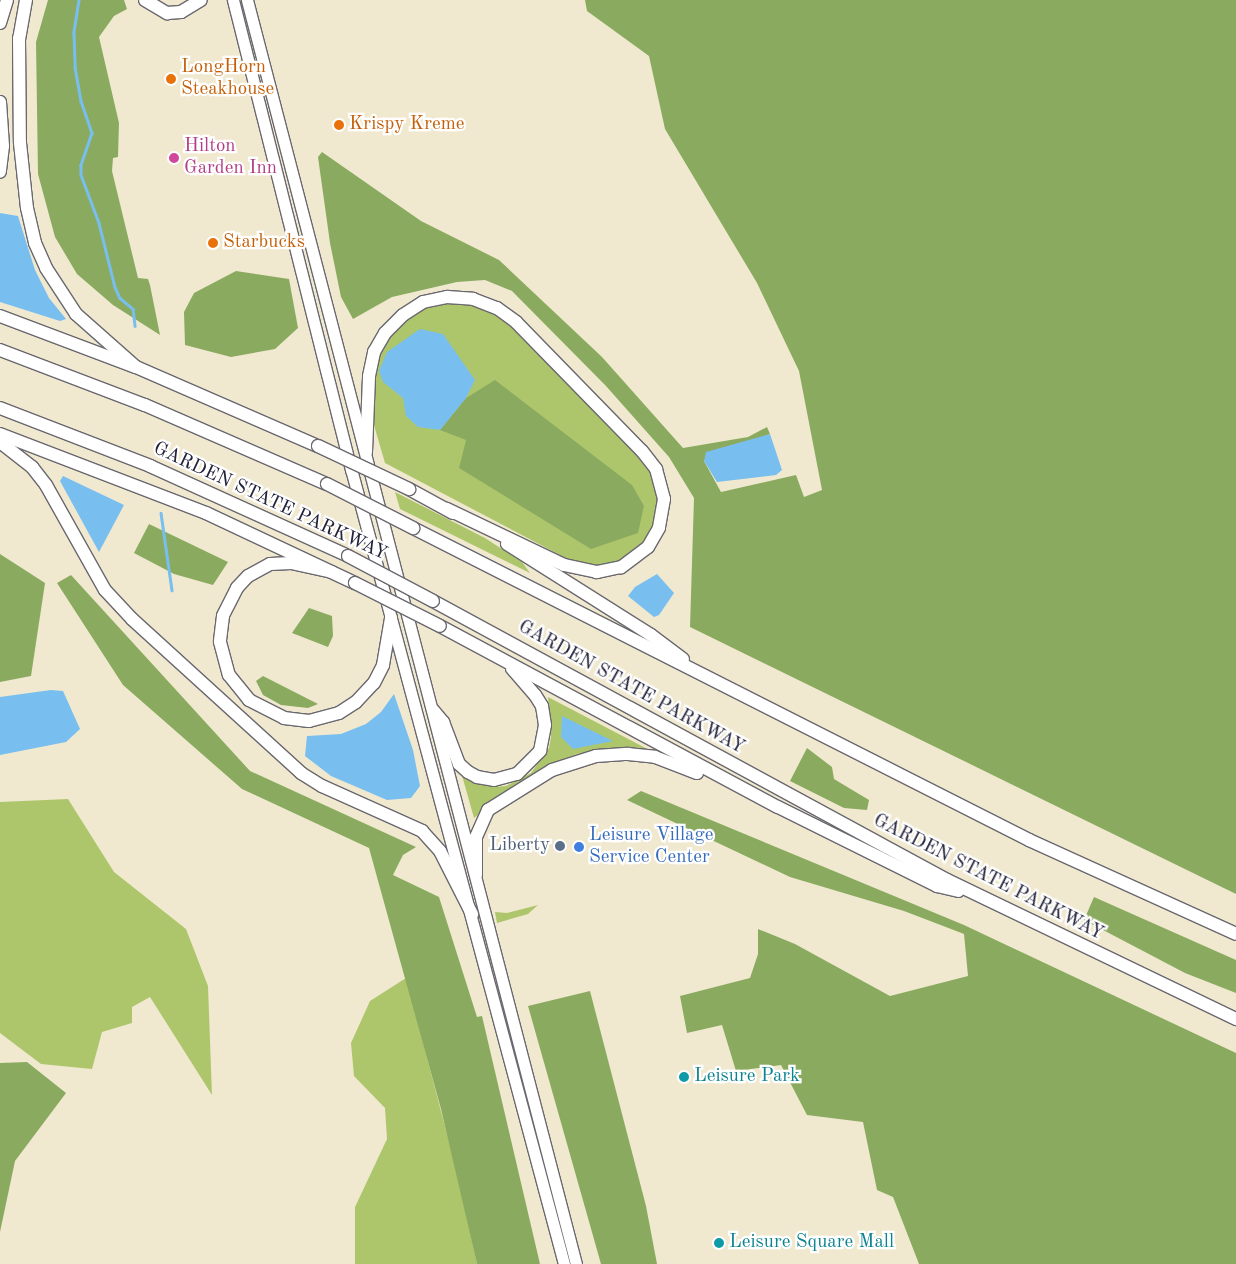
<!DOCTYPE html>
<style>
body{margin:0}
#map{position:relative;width:1236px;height:1264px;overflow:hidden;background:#f0e9d0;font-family:"Old Standard TT",serif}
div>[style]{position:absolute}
.green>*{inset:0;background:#aec66b}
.forest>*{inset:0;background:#8aab5f}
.water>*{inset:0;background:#78beef}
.stream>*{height:2.5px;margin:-1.25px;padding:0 1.25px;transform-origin:1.25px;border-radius:1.25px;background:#78beef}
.roads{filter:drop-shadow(1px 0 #6a686f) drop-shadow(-1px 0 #6a686f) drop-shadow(0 1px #6a686f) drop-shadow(0 -1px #6a686f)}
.trunk>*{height:11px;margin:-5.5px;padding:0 5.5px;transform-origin:5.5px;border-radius:5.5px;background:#fff}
.motorway>*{height:12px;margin:-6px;padding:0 6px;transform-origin:6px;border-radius:6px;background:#fff}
.bridges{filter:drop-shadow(1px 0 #6a686f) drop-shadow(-1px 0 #6a686f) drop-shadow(0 1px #6a686f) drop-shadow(0 -1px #6a686f)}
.motorway-bridge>*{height:12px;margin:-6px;padding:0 6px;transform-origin:6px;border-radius:6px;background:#fff}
.dots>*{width:14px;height:14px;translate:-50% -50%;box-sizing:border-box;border:2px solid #fff;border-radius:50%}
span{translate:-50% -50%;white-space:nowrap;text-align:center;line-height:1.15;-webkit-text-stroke:4.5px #fff;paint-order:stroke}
.food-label{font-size:19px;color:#c56008}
.left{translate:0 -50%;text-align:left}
.hotel-label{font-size:19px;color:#b23c85}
.street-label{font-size:19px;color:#22223b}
.shop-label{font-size:19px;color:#366cbe}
.service-label{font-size:19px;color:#4e5e75}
.right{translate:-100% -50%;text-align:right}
.culture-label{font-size:19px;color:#0d838f}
</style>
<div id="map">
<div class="green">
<i style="clip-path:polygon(471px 302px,504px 316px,653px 470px,661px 509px,650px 540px,628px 559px,599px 567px,577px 564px,385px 463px,373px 422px,371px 400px,379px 352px,402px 321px,432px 304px)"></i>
<i style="clip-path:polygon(395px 492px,485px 538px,522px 562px,530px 573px,400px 509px)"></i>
<i style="clip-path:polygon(548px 697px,657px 754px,621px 748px,577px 754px,541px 769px,474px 818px,461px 772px,494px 787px,506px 786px,531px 773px,549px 748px,551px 737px)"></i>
<i style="clip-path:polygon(68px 799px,114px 872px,186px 929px,208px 986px,212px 1095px,150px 997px,132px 1007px,132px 1023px,102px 1032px,92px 1069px,41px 1064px,0 1033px,0 802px)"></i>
<i style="clip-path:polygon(538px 905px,528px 914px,497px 923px,495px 912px,507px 913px)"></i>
<i style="clip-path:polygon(406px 978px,457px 1172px,477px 1264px,355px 1264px,355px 1207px,387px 1139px,385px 1108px,354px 1076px,351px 1043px,370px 1001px)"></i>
</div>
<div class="forest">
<i style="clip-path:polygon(48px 0,124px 0,127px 9px,114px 16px,99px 37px,119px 123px,118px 157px,113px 158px,112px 171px,138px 278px,148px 279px,150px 285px,160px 335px,113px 305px,77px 274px,55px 237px,38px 174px,36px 42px)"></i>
<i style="clip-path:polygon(585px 0,1236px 0,1236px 894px,690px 627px,694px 498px,669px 457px,606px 386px,512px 291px,485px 280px,457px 282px,392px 297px,353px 319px,341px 297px,330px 243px,318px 157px,322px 152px,421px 221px,499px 260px,602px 357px,683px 448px,748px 437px,767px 427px,770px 434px,704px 461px,721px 492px,796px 475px,804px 497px,822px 490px,799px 371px,757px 283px,665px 129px,649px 56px,587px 11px)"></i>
<i style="clip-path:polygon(236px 271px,289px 279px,298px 328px,275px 349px,231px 357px,185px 345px,184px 312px,194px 293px)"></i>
<i style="clip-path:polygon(495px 380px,632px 485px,644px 506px,638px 533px,591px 549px,459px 468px,466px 440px,440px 430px,466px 398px)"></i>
<i style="clip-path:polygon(149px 524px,228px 562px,213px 585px,174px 574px,134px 553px)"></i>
<i style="clip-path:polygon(0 554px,45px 583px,31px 676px,0 682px)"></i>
<i style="clip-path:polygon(71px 575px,250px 771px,416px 847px,403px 855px,393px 875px,439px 897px,477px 1017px,482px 1016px,540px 1264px,477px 1264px,441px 1109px,369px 848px,242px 789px,123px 685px,57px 583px)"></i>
<i style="clip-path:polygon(309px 608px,332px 616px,333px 636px,328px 647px,292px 633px)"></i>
<i style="clip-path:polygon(263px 676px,318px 704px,308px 708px,281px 705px,263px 695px,256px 681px)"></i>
<i style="clip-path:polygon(807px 748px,832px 767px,834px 779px,869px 800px,867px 810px,844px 808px,790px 781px)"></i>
<i style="clip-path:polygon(641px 791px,964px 925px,1236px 1053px,1236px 1264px,919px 1264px,893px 1197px,877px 1190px,863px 1122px,807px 1115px,781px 1065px,736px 1071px,722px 1025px,687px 1033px,680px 996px,750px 978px,758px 954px,758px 929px,795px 944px,890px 996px,968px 976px,964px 934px,904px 911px,790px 877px,627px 800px)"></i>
<i style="clip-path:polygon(1094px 897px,1236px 960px,1236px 993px,1185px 973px,1084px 920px)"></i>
<i style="clip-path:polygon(590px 991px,646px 1206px,657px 1264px,601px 1264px,528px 1006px)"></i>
<i style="clip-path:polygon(27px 1062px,66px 1093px,15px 1161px,0 1232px,0 1063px)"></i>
</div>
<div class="water">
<i style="clip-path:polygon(0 213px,18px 216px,35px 270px,49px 298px,66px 319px,60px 321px,0 302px)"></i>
<i style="clip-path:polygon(420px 329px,443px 334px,475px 380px,466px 398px,440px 430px,418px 427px,406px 416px,403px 398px,383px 382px,379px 371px,387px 352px)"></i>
<i style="clip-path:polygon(770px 434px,782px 470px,776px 475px,717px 482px,704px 461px,706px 452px)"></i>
<i style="clip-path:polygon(63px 476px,124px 505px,99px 552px,60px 481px)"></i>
<i style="clip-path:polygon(657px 574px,674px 593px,659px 615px,654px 617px,628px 596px,635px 587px)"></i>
<i style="clip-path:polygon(51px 690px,63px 691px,80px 729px,66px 742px,0 755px,0 697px)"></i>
<i style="clip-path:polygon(394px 694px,413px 750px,420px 786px,411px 798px,387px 800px,331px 776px,305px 756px,307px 736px,341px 734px,366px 724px,381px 712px)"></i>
<i style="clip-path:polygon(562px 716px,613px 741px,573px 749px,561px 737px)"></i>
</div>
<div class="stream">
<i style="left:79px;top:0;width:33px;rotate:99deg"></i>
<i style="left:74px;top:33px;width:34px;rotate:88deg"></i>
<i style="left:75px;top:67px;width:35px;rotate:80deg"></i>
<i style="left:81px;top:101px;width:34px;rotate:71deg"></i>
<i style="left:92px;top:133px;width:34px;rotate:109deg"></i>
<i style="left:81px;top:165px;width:10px;rotate:90deg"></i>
<i style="left:81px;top:175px;width:51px;rotate:69.4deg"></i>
<i style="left:99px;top:223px;width:66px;rotate:76deg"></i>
<i style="left:115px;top:287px;width:12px;rotate:66deg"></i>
<i style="left:120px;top:298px;width:17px;rotate:40deg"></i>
<i style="left:133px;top:309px;width:17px;rotate:83deg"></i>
<i style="left:161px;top:513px;width:78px;rotate:81.9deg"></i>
</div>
<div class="roads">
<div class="trunk">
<i style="left:233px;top:0;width:484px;rotate:75.9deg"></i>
<i style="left:351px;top:469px;width:823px;rotate:75deg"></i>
<i style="left:247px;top:0;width:1306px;rotate:75.41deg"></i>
</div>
<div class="motorway">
<i style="left:26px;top:0;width:39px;rotate:100deg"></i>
<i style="left:19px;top:38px;width:105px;rotate:89.5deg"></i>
<i style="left:20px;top:143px;width:65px;rotate:83.9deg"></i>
<i style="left:27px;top:208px;width:36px;rotate:77deg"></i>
<i style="left:35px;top:243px;width:27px;rotate:66deg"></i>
<i style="left:46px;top:268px;width:55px;rotate:56.9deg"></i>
<i style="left:76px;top:314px;width:80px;rotate:41.5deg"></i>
<i style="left:145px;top:0;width:26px;rotate:31deg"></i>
<i style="left:167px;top:13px;width:14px;rotate:-4deg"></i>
<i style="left:181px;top:12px;width:23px;rotate:-31deg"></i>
<i style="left:0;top:23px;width:24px;rotate:-73deg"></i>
<i style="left:0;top:102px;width:44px;rotate:86.1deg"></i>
<i style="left:3px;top:146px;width:26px;rotate:97deg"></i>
<i style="left:0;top:316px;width:145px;rotate:20.6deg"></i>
<i style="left:136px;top:367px;width:198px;rotate:23.5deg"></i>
<i style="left:0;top:350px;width:155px;rotate:20.8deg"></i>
<i style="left:145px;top:405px;width:198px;rotate:23.5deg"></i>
<i style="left:0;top:408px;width:161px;rotate:21.1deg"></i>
<i style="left:150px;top:466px;width:217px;rotate:24.4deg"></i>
<i style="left:0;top:434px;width:221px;rotate:21deg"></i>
<i style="left:206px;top:513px;width:165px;rotate:25.2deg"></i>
<i style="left:0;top:442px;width:41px;rotate:38deg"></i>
<i style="left:32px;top:467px;width:23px;rotate:52deg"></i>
<i style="left:46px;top:485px;width:120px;rotate:60.7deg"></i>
<i style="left:105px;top:590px;width:40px;rotate:47deg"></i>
<i style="left:132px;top:619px;width:229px;rotate:42.3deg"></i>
<i style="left:301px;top:773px;width:25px;rotate:32deg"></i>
<i style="left:322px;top:786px;width:110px;rotate:24.2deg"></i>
<i style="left:422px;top:831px;width:27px;rotate:48deg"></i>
<i style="left:440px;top:851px;width:71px;rotate:63.1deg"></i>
<i style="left:366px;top:452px;width:76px;rotate:-87.7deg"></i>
<i style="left:369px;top:376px;width:25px;rotate:-78deg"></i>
<i style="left:374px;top:352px;width:22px;rotate:-60deg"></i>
<i style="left:385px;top:333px;width:25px;rotate:-45deg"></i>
<i style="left:403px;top:315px;width:24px;rotate:-33deg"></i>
<i style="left:423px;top:302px;width:25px;rotate:-12deg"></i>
<i style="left:447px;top:297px;width:26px;rotate:4deg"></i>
<i style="left:473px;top:299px;width:26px;rotate:21deg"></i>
<i style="left:497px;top:308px;width:24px;rotate:36deg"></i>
<i style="left:516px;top:322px;width:180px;rotate:45.7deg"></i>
<i style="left:642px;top:451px;width:23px;rotate:52deg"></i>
<i style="left:656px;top:469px;width:31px;rotate:75deg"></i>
<i style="left:664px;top:499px;width:29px;rotate:100deg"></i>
<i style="left:659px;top:528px;width:22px;rotate:120deg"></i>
<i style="left:648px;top:547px;width:34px;rotate:143deg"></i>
<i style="left:621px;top:567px;width:25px;rotate:168deg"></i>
<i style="left:597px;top:572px;width:34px;rotate:-168deg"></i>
<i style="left:564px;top:565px;width:130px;rotate:-154.4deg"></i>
<i style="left:409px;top:489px;width:50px;rotate:28.6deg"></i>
<i style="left:413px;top:528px;width:691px;rotate:26.86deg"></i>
<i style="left:1029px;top:840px;width:227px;rotate:24.4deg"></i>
<i style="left:507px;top:544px;width:170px;rotate:32.3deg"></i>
<i style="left:651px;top:635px;width:40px;rotate:37deg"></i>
<i style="left:332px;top:572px;width:42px;rotate:-167.6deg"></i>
<i style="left:291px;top:563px;width:21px;rotate:177deg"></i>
<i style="left:270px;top:564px;width:25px;rotate:151deg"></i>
<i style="left:248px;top:576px;width:16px;rotate:133deg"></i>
<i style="left:237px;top:588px;width:31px;rotate:117deg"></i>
<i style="left:223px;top:616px;width:26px;rotate:97deg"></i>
<i style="left:220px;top:642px;width:34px;rotate:75deg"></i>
<i style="left:229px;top:675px;width:32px;rotate:51deg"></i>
<i style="left:249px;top:700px;width:39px;rotate:27deg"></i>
<i style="left:284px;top:718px;width:25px;rotate:7deg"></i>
<i style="left:309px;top:721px;width:31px;rotate:-15deg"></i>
<i style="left:339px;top:713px;width:20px;rotate:-33deg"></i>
<i style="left:356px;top:702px;width:26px;rotate:-47deg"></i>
<i style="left:374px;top:683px;width:20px;rotate:-63deg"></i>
<i style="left:383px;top:665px;width:48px;rotate:-80.3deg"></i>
<i style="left:433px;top:601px;width:585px;rotate:28.49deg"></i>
<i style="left:947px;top:880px;width:321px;rotate:25.7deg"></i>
<i style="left:440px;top:626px;width:383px;rotate:28.2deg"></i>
<i style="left:778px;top:807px;width:178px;rotate:26.4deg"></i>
<i style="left:937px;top:886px;width:22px;rotate:13deg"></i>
<i style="left:433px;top:710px;width:16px;rotate:50deg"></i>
<i style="left:443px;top:722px;width:45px;rotate:69.1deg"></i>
<i style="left:459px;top:764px;width:12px;rotate:42deg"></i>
<i style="left:468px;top:772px;width:10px;rotate:29deg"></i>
<i style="left:477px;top:777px;width:17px;rotate:10deg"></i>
<i style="left:494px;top:780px;width:24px;rotate:-15deg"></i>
<i style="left:517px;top:774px;width:33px;rotate:-45deg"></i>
<i style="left:540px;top:751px;width:26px;rotate:-79deg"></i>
<i style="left:545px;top:725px;width:19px;rotate:-99deg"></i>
<i style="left:542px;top:706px;width:13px;rotate:-122deg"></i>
<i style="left:535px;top:695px;width:35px;rotate:-131deg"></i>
<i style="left:476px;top:875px;width:38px;rotate:-90deg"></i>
<i style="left:476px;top:837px;width:30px;rotate:-66deg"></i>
<i style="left:488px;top:810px;width:75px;rotate:-32deg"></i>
<i style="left:552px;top:770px;width:46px;rotate:-17.7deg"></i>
<i style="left:596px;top:756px;width:32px;rotate:-4deg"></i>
<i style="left:628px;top:754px;width:27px;rotate:6deg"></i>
<i style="left:655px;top:757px;width:45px;rotate:20.9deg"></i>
</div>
</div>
<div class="bridges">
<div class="motorway-bridge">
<i style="left:318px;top:446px;width:101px;rotate:25.3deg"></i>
<i style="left:327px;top:484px;width:97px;rotate:27.1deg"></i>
<i style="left:348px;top:556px;width:96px;rotate:27.9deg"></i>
<i style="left:355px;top:583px;width:95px;rotate:26.8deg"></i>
</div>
</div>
<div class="dots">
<i style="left:171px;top:79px;background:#e8710a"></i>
<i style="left:339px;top:125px;background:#e8710a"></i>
<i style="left:174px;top:158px;background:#d1479c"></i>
<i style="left:213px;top:243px;background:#e8710a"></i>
<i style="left:560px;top:846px;background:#5c6f8a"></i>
<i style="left:579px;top:847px;background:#3f7fe0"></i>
<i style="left:684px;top:1077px;background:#0f9aa8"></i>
<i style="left:719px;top:1243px;background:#0f9aa8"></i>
</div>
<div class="food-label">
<span class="left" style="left:181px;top:79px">LongHorn<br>Steakhouse</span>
<span class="left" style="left:349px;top:125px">Krispy Kreme</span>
<span class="left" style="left:223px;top:243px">Starbucks</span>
</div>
<div class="hotel-label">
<span class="left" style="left:184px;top:158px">Hilton<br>Garden Inn</span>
</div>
<div class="street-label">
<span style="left:270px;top:502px;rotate:25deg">GARDEN STATE PARKWAY</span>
<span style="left:631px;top:688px;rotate:29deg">GARDEN STATE PARKWAY</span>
<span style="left:988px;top:878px;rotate:27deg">GARDEN STATE PARKWAY</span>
</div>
<div class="shop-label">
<span class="left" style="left:589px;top:847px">Leisure Village<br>Service Center</span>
</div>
<div class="service-label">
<span class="right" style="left:550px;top:846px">Liberty</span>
</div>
<div class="culture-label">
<span class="left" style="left:694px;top:1077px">Leisure Park</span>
<span class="left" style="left:729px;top:1243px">Leisure Square Mall</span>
</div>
</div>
